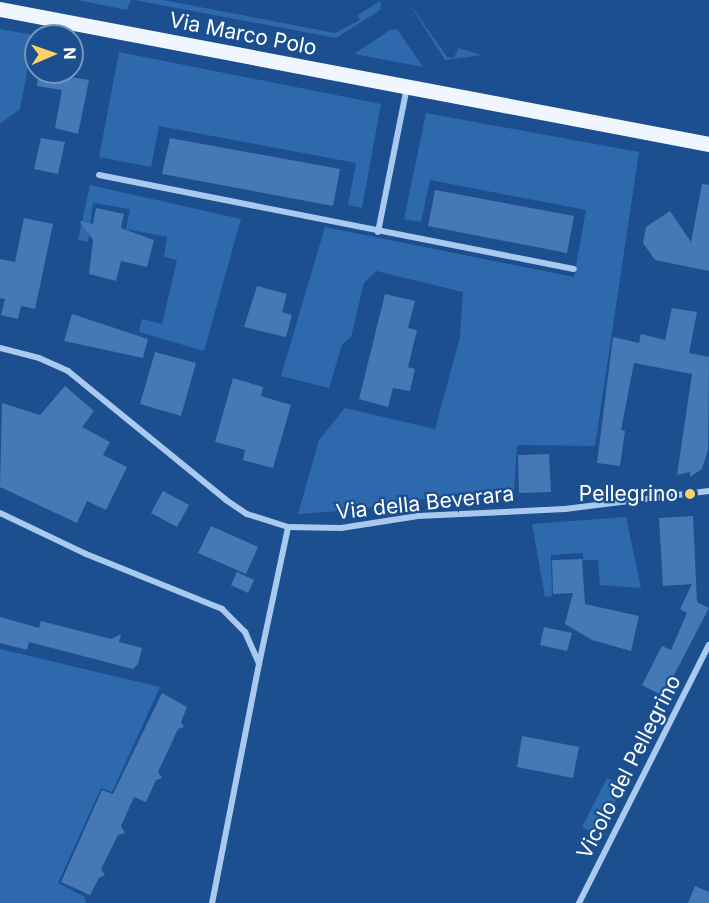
<!DOCTYPE html>
<style>
body{margin:0}
#map{position:relative;width:709px;height:903px;overflow:hidden;background:#1b4f8f;font-family:Inter,sans-serif}
div>[style]{position:absolute}
.green>*{inset:0;background:#2e69ad}
.building>*{inset:0;background:#4478b7}
.street>*{height:6px;margin:-3px;padding:0 3px;transform-origin:3px;border-radius:3px;background:#a9c9ee}
.primary>*{height:15px;margin:-7.5px;padding:0 7.5px;transform-origin:7.5px;border-radius:7.5px;background:#f0f6ff}
.dots>*{width:16px;height:16px;translate:-50% -50%;box-sizing:border-box;border:3px solid #1b4f8f;border-radius:50%}
span{translate:-50% -50%;white-space:nowrap;text-align:center;line-height:1.15;-webkit-text-stroke:4.5px #1b4f8f;paint-order:stroke}
.street-label{font-size:21px;color:#fff}
.poi-label{font-size:21px;color:#fff}
.right{translate:-100% -50%;text-align:right}
.north{position:absolute;left:24px;top:24px;width:60px;height:60px;box-sizing:border-box;background:#1b4f8f;border:2px solid #7695bc;border-radius:50%;rotate:88deg;font-size:16px;font-weight:700;line-height:24px;text-align:center;color:#fff}
.north::after{content:'';display:block;margin:auto;width:21px;height:27px;background:#ffd166;clip-path:polygon(50% 0,100% 100%,50% 72%,0 100%)}
</style>
<div id="map">
<div class="green">
<i style="clip-path:polygon(77px 0,131px 0,127px 10px)"></i>
<i style="clip-path:polygon(134px 0,163px 0,335px 33px,360px 20px,358px 15px,380px 1px,381px 4px,380px 10px,336px 38px)"></i>
<i style="clip-path:polygon(407px 0,447px 57px,454px 58px,458px 48px,482px 55px,445px 60px)"></i>
<i style="clip-path:polygon(0 29px,34px 35px,20px 109px,0 124px)"></i>
<i style="clip-path:polygon(397px 29px,423px 67px,354px 54px,390px 30px)"></i>
<i style="clip-path:polygon(119px 52px,381px 104px,362px 208px,348px 205px,356px 163px,159px 126px,151px 167px,99px 157px)"></i>
<i style="clip-path:polygon(426px 113px,639px 152px,595px 446px,517px 445px,514px 493px,463px 493px,353px 510px,298px 514px,319px 440px,345px 408px,435px 429px,460px 337px,463px 292px,376px 271px,364px 283px,351px 337px,342px 345px,329px 388px,281px 376px,325px 227px,574px 277px,586px 210px,430px 180px,421px 222px,404px 219px)"></i>
<i style="clip-path:polygon(90px 185px,241px 219px,204px 351px,139px 332px,142px 319px,162px 324px,177px 260px,164px 257px,167px 237px,126px 229px,130px 209px,93px 203px,88px 242px,78px 240px)"></i>
<i style="clip-path:polygon(626px 517px,641px 588px,600px 585px,598px 560px,583px 560px,583px 553px,551px 555px,552px 596px,545px 597px,532px 524px)"></i>
<i style="clip-path:polygon(0 649px,160px 687px,112px 792px,101px 788px,58px 883px,85px 897px,86px 903px,0 903px)"></i>
<i style="clip-path:polygon(607px 778px,623px 786px,598px 835px,582px 827px)"></i>
</div>
<div class="building">
<i style="clip-path:polygon(39px 72px,89px 80px,78px 134px,55px 128px,62px 90px,37px 86px)"></i>
<i style="clip-path:polygon(41px 138px,65px 142px,58px 174px,34px 169px)"></i>
<i style="clip-path:polygon(170px 138px,340px 169px,333px 206px,162px 174px)"></i>
<i style="clip-path:polygon(702px 184px,709px 185px,709px 271px,655px 260px,643px 243px,646px 227px,670px 211px,691px 242px)"></i>
<i style="clip-path:polygon(435px 190px,574px 216px,567px 253px,428px 226px)"></i>
<i style="clip-path:polygon(96px 208px,124px 214px,121px 228px,154px 240px,147px 267px,121px 261px,116px 281px,89px 274px,93px 240px,79px 221px,93px 224px)"></i>
<i style="clip-path:polygon(24px 218px,53px 224px,35px 309px,21px 306px,18px 319px,1px 315px,5px 299px,0 298px,0 259px,15px 262px)"></i>
<i style="clip-path:polygon(257px 286px,287px 294px,282px 312px,292px 315px,286px 337px,244px 327px)"></i>
<i style="clip-path:polygon(385px 294px,415px 301px,408px 328px,417px 330px,408px 367px,415px 369px,410px 391px,393px 388px,388px 407px,359px 399px)"></i>
<i style="clip-path:polygon(672px 308px,697px 312px,689px 353px,709px 357px,708px 450px,702px 469px,690px 477px,690px 472px,677px 475px,692px 374px,634px 363px,621px 430px,625px 431px,620px 466px,597px 463px,613px 337px,639px 343px,641px 334px,665px 340px)"></i>
<i style="clip-path:polygon(72px 314px,148px 339px,143px 358px,64px 341px)"></i>
<i style="clip-path:polygon(155px 352px,196px 363px,181px 416px,140px 404px)"></i>
<i style="clip-path:polygon(233px 378px,263px 387px,261px 396px,291px 405px,273px 468px,243px 460px,245px 450px,215px 442px)"></i>
<i style="clip-path:polygon(65px 386px,94px 411px,82px 427px,110px 442px,103px 455px,127px 467px,106px 510px,87px 501px,77px 523px,0 487px,2px 403px,40px 415px)"></i>
<i style="clip-path:polygon(549px 454px,551px 492px,519px 493px,518px 455px)"></i>
<i style="clip-path:polygon(163px 491px,189px 505px,177px 527px,151px 513px)"></i>
<i style="clip-path:polygon(693px 516px,697px 602px,709px 608px,663px 696px,642px 685px,662px 646px,671px 650px,687px 613px,680px 609px,692px 584px,663px 586px,659px 518px)"></i>
<i style="clip-path:polygon(211px 526px,258px 547px,246px 574px,198px 553px)"></i>
<i style="clip-path:polygon(582px 559px,585px 604px,639px 616px,631px 651px,592px 640px,565px 624px,573px 593px,553px 594px,552px 560px)"></i>
<i style="clip-path:polygon(237px 572px,254px 580px,248px 593px,231px 585px)"></i>
<i style="clip-path:polygon(0 617px,39px 628px,41px 621px,111px 639px,121px 634px,119px 642px,142px 648px,138px 664px,133px 669px,29px 642px,27px 650px,0 643px)"></i>
<i style="clip-path:polygon(544px 627px,572px 633px,567px 651px,540px 645px)"></i>
<i style="clip-path:polygon(162px 693px,187px 707px,181px 722px,184px 727px,178px 729px,158px 772px,162px 778px,156px 780px,146px 802px,134px 797px,121px 826px,125px 833px,118px 835px,101px 869px,105px 875px,99px 878px,90px 895px,61px 882px,102px 790px,113px 794px)"></i>
<i style="clip-path:polygon(522px 736px,579px 747px,573px 778px,517px 767px)"></i>
<i style="clip-path:polygon(695px 886px,709px 892px,709px 903px,688px 903px)"></i>
</div>
<div class="street">
<i style="left:99px;top:175px;width:484px;rotate:11.2deg"></i>
<i style="left:378px;top:232px;width:148px;rotate:-78.7deg"></i>
<i style="left:0;top:348px;width:40px;rotate:14.4deg"></i>
<i style="left:39px;top:358px;width:32px;rotate:24deg"></i>
<i style="left:68px;top:371px;width:204px;rotate:39.2deg"></i>
<i style="left:226px;top:500px;width:25px;rotate:34deg"></i>
<i style="left:247px;top:514px;width:43px;rotate:17.6deg"></i>
<i style="left:288px;top:527px;width:53px;rotate:1.1deg"></i>
<i style="left:341px;top:528px;width:78px;rotate:-8.9deg"></i>
<i style="left:418px;top:516px;width:147px;rotate:-2.7deg"></i>
<i style="left:565px;top:509px;width:145px;rotate:-7.1deg"></i>
<i style="left:0;top:513px;width:95px;rotate:25.5deg"></i>
<i style="left:86px;top:554px;width:147px;rotate:22deg"></i>
<i style="left:222px;top:609px;width:33px;rotate:45deg"></i>
<i style="left:245px;top:632px;width:35px;rotate:66deg"></i>
<i style="left:259px;top:664px;width:244px;rotate:101.1deg"></i>
<i style="left:259px;top:664px;width:140px;rotate:-78deg"></i>
<i style="left:579px;top:903px;width:289px;rotate:-63.3deg"></i>
</div>
<div class="primary">
<i style="left:0;top:9px;width:722px;rotate:10.78deg"></i>
</div>
<div class="dots">
<i style="left:690px;top:494px;background:#ffd166"></i>
</div>
<div class="street-label">
<span style="left:243px;top:34px;rotate:11deg">Via Marco Polo</span>
<span style="left:425px;top:503px;rotate:-6deg">Via della Beverara</span>
<span style="left:629px;top:767px;rotate:-63deg">Vicolo del Pellegrino</span>
</div>
<div class="poi-label">
<span class="right" style="left:678px;top:494px">Pellegrino</span>
</div>
<div class="north">N</div>
</div>
